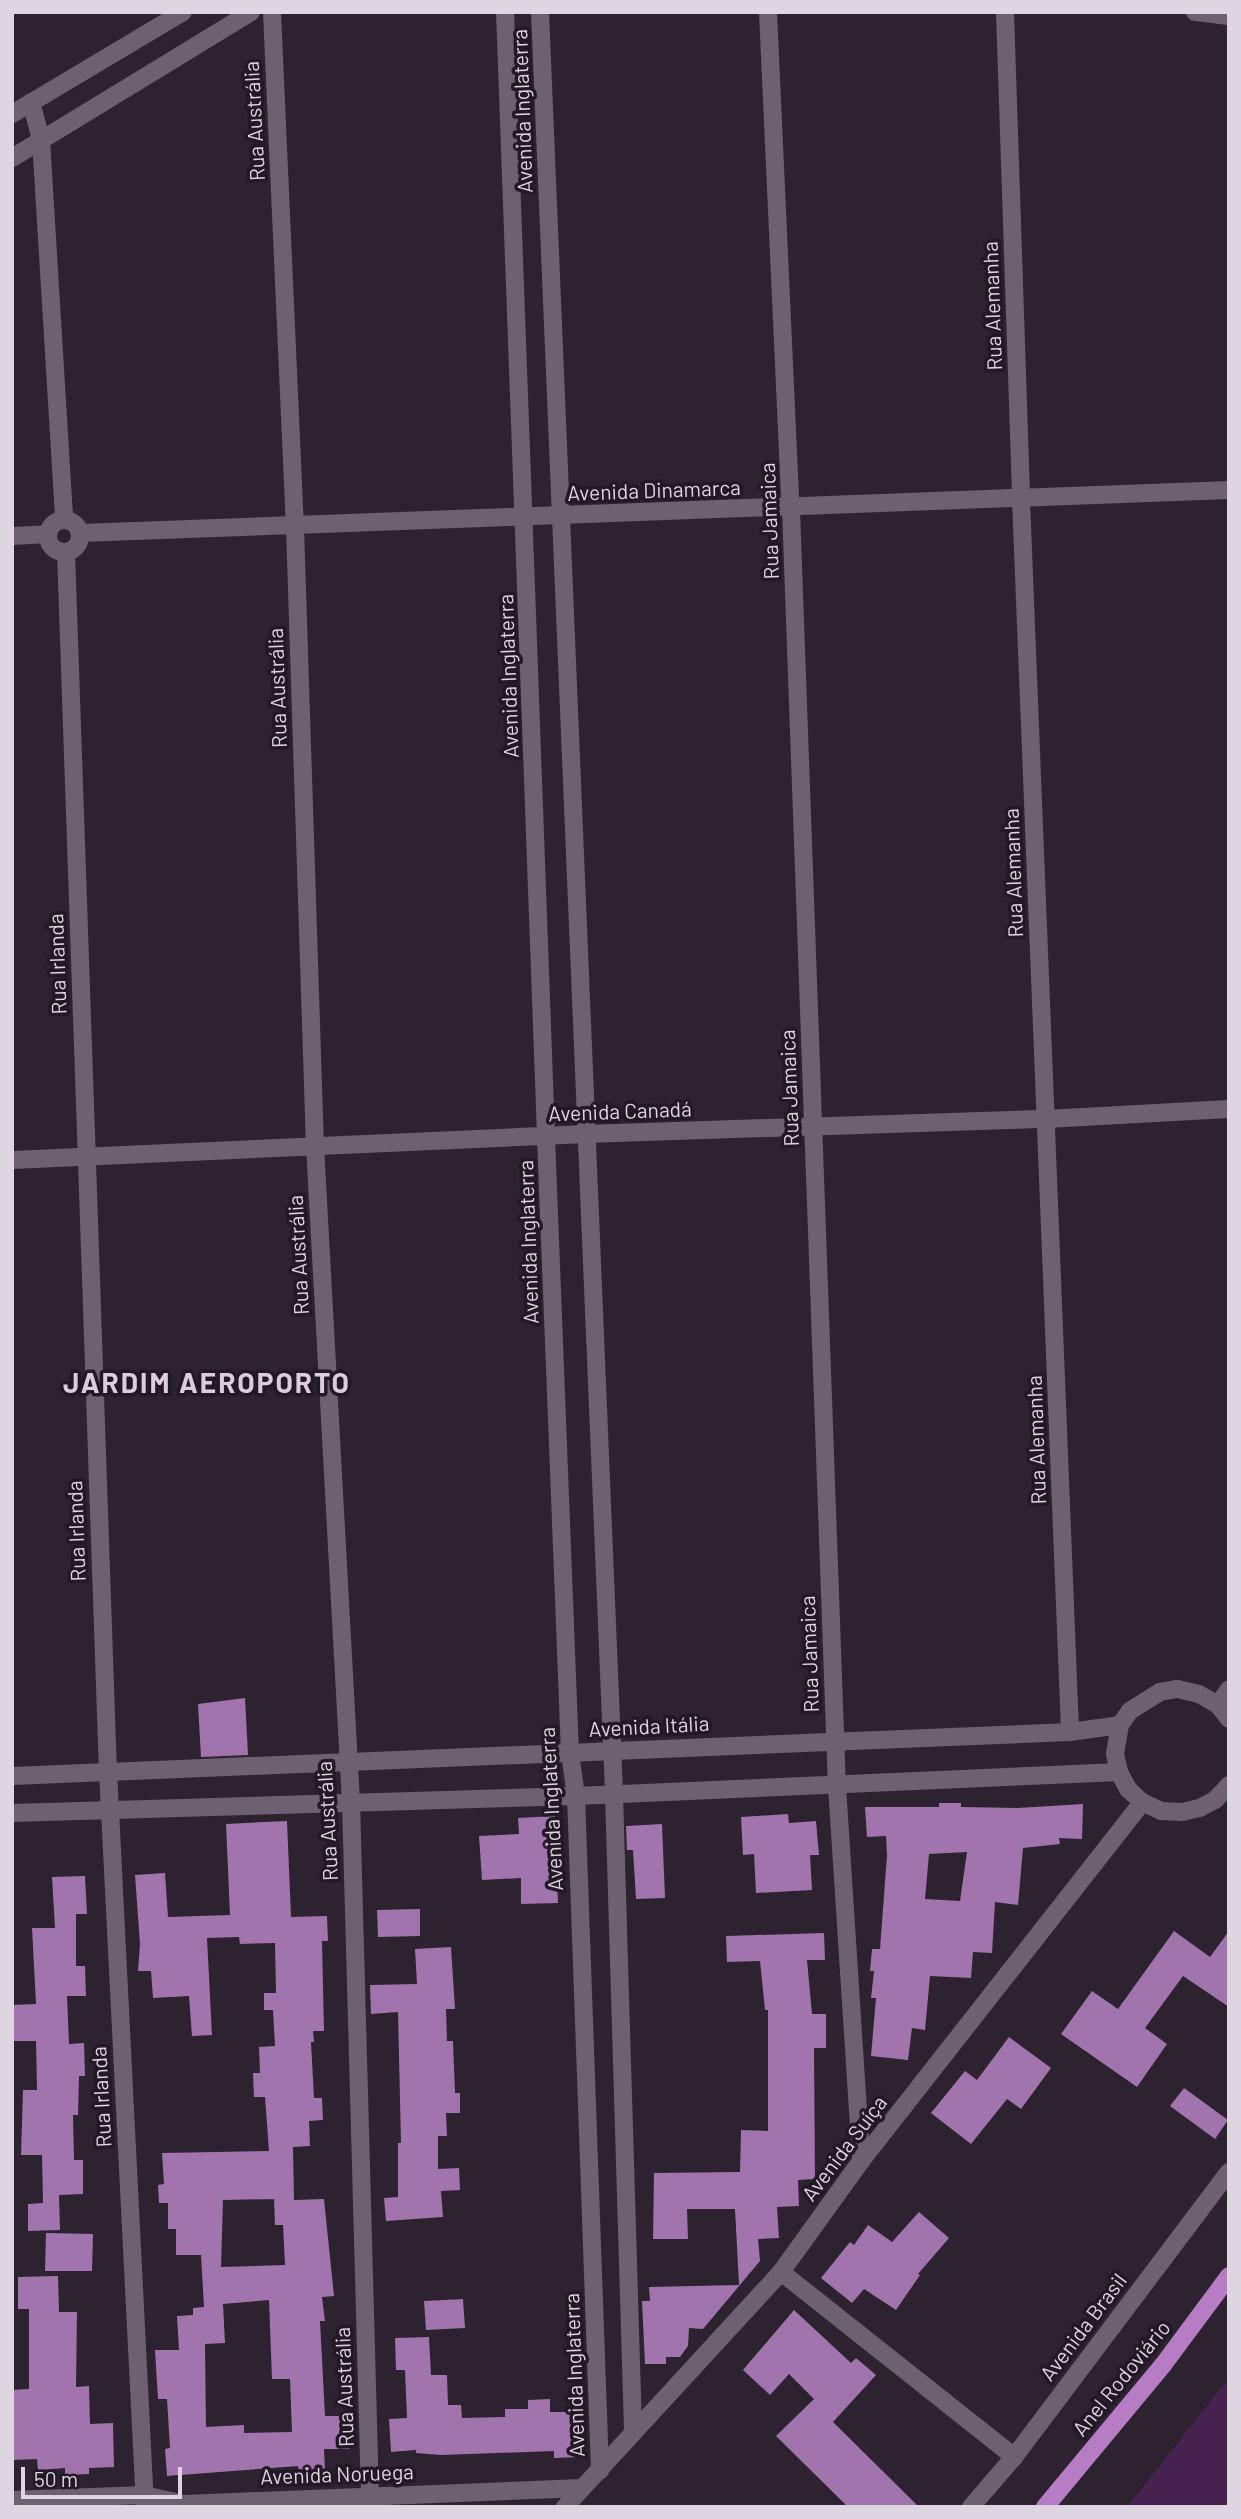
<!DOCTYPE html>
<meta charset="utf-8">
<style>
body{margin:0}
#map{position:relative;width:1241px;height:2519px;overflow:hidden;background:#2d222f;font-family:Barlow,sans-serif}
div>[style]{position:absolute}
.green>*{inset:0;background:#472150}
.building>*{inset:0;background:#a274ae}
.minor>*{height:18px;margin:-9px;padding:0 9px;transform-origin:9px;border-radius:9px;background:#6d6070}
.minor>.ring{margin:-9px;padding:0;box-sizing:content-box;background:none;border:18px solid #6d6070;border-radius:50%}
.tertiary>*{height:18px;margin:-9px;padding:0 9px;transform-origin:9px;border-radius:9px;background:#6d6070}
.primary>*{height:18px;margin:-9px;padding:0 9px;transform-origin:9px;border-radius:9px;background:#b67dc5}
span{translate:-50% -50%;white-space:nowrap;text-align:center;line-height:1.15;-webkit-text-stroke:7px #231825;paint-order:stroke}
.street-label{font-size:21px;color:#ddd5df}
.district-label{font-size:28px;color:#dbccde;font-weight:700;letter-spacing:2px}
.frame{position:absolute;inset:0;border:14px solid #ddd5df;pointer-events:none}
.scale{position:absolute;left:21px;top:2467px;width:161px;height:32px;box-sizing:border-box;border:4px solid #ddd5df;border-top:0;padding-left:9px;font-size:21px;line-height:24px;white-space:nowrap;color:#ddd5df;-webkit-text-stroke:5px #231825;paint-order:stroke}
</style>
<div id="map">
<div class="green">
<i style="clip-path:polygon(1229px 2378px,1229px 2507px,1127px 2507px)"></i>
</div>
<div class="building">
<i style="clip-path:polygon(245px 1698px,248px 1755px,201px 1757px,198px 1704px)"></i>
<i style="clip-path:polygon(evenodd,939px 1803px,961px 1803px,961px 1807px,1018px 1808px,1083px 1804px,1082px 1839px,1059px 1838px,1060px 1844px,1023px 1848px,1018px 1905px,995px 1902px,992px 1953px,973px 1952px,971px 1978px,930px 1976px,925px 2030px,912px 2028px,908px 2060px,871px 2056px,876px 1998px,871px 1998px,874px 1971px,870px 1971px,872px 1949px,880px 1949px,887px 1855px,886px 1836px,867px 1837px,865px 1807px,939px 1807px,939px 1803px,967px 1852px,960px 1901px,925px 1899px,929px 1854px,967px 1852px)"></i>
<i style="clip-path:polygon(788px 1814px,789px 1823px,816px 1821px,819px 1855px,810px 1855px,812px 1890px,756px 1893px,754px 1854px,743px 1855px,741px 1817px)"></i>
<i style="clip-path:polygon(555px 1816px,558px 1903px,521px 1904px,521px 1878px,482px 1880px,479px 1836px,519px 1834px,518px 1818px)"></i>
<i style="clip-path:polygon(evenodd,287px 1821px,291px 1917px,327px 1916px,328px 1941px,322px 1941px,324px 2031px,313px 2031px,314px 2042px,311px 2042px,314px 2098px,322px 2098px,323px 2120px,309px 2121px,310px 2146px,293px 2147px,294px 2200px,324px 2199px,334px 2296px,322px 2297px,325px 2321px,320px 2321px,325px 2416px,350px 2416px,350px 2449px,324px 2449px,325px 2471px,299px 2473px,298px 2466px,167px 2476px,165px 2449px,170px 2448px,167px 2399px,158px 2399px,155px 2350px,179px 2350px,177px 2316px,193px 2315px,193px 2308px,204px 2307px,201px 2255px,176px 2255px,176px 2229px,168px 2229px,168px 2203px,159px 2203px,158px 2185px,164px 2184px,162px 2153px,269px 2151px,265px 2097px,254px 2097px,253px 2073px,260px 2073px,259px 2047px,275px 2046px,273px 2010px,264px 2010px,264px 1993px,276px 1993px,275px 1943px,240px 1944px,239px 1937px,207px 1938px,212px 2035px,192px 2036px,189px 1996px,153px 1998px,151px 1971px,138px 1971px,140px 1944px,135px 1875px,165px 1873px,168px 1917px,230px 1915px,226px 1824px,287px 1821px,274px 2199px,275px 2225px,283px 2225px,285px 2265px,221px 2267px,223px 2200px,274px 2199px,287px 1821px,269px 2300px,272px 2379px,290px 2379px,292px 2432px,244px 2433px,244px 2425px,206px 2427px,205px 2344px,225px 2343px,223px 2304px,269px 2300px)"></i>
<i style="clip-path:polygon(662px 1824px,665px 1898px,636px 1899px,633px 1850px,627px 1850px,626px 1826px)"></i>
<i style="clip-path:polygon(85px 1876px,87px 1914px,76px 1914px,76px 1966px,85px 1966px,86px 1996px,67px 1996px,69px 2044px,84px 2043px,85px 2076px,79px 2076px,78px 2115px,73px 2115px,74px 2160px,83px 2160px,83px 2194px,59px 2195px,60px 2230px,28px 2231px,28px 2204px,43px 2203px,42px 2155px,21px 2155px,23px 2090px,37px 2090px,36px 2041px,12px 2041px,12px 2005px,36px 2004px,32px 1928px,55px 1928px,52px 1877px)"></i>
<i style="clip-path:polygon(420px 1909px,420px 1936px,378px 1937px,377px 1910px)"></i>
<i style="clip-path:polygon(1174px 1931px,1210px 1957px,1229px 1931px,1229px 2007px,1183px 1976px,1145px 2028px,1167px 2044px,1137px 2087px,1061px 2034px,1092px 1991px,1118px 2009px)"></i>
<i style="clip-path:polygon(824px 1933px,825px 1960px,807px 1960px,812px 2014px,826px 2014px,826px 2048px,814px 2048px,815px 2179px,798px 2180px,799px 2206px,777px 2207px,779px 2238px,758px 2239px,760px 2261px,703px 2329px,689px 2328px,688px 2346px,680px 2357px,666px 2357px,666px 2364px,645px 2364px,642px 2301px,650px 2301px,649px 2287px,739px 2285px,735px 2209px,687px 2209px,688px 2239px,653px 2239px,654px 2173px,740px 2172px,741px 2130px,768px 2131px,768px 2010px,765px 2010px,760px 1961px,727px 1962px,726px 1936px)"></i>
<i style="clip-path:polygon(451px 1947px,455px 2009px,446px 2009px,447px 2041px,453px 2041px,455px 2093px,460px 2093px,460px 2113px,446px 2113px,447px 2136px,438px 2136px,438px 2169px,459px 2168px,460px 2190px,441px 2191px,443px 2217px,386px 2221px,384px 2198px,398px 2197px,398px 2143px,401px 2143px,398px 2012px,371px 2014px,370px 1985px,417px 1984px,415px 1949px)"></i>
<i style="clip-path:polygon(1009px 2037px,1051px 2068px,1021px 2109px,1007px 2099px,971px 2144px,931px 2113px,965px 2071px,977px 2080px)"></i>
<i style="clip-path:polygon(1184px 2088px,1228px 2120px,1215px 2139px,1170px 2106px)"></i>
<i style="clip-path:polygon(919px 2212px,949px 2238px,918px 2274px,920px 2275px,896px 2310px,864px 2289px,852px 2303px,821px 2278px,850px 2242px,854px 2245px,868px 2225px,892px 2242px)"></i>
<i style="clip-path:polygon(46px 2233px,93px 2234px,92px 2271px,45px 2271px)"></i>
<i style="clip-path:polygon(58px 2276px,59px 2312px,77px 2312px,76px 2387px,89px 2386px,90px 2424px,113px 2423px,114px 2467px,89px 2468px,89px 2474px,65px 2475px,65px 2468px,38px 2470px,37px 2459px,12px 2460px,12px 2390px,29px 2389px,29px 2309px,18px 2309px,18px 2277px)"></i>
<i style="clip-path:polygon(463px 2299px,465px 2328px,426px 2330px,424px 2301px)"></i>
<i style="clip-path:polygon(794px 2310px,851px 2363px,856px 2358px,876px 2375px,833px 2422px,919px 2507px,848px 2507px,776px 2436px,814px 2399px,789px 2374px,770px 2395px,743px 2370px)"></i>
<i style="clip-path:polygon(429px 2337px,431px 2375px,447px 2375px,448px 2405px,461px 2405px,462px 2418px,505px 2417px,505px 2409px,528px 2409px,528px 2400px,550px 2399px,550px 2412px,578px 2412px,579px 2457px,554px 2458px,554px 2451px,441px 2455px,416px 2453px,416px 2450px,391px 2452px,389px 2419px,407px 2418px,405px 2370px,396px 2370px,395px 2338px)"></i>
</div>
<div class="minor">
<i style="left:272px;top:12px;width:517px;rotate:87.45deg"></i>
<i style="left:295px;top:528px;width:618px;rotate:88.15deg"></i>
<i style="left:315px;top:1146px;width:657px;rotate:86.86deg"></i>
<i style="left:351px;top:1802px;width:693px;rotate:88.43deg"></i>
<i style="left:768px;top:12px;width:498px;rotate:87.4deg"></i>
<i style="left:791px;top:509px;width:1278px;rotate:87.94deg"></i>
<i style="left:837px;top:1786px;width:376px;rotate:86.3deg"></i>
<i style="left:1005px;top:12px;width:488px;rotate:88.1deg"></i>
<i style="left:1021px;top:500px;width:1233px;rotate:87.72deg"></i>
<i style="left:31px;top:102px;width:39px;rotate:75deg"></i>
<i style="left:41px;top:140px;width:380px;rotate:86.5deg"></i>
<i class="ring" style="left:48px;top:520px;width:14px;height:14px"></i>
<i style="left:81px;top:533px;width:1149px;rotate:-2.15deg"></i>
<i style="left:12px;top:536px;width:36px;rotate:-3deg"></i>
<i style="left:66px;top:552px;width:1220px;rotate:88.03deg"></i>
<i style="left:108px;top:1771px;width:737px;rotate:87.12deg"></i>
<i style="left:12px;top:1160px;width:575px;rotate:-2.59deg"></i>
<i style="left:586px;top:1134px;width:460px;rotate:-1.9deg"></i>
<i style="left:1046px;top:1119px;width:183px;rotate:-3.1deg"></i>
<i style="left:1218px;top:1705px;width:19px;rotate:-55deg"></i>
<i style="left:614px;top:1794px;width:637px;rotate:88.29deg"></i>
<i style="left:576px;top:1796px;width:675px;rotate:87.96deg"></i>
<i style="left:781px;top:2272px;width:298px;rotate:38.4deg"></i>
<i style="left:12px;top:2500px;width:132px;rotate:-2.2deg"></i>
<i style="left:144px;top:2495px;width:41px;rotate:12.7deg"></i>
<i style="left:184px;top:2504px;width:398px;rotate:-2.3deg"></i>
<i style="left:565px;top:2507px;width:319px;rotate:-47.4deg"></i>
<i style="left:781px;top:2272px;width:137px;rotate:-54.2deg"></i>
<i style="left:861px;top:2161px;width:456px;rotate:-51.9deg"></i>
<i style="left:971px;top:2507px;width:66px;rotate:-49.3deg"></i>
<i style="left:1014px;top:2457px;width:357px;rotate:-53deg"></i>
</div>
<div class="tertiary">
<i style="left:505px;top:12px;width:1126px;rotate:87.91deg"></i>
<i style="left:546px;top:1137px;width:616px;rotate:87.77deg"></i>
<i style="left:570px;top:1753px;width:43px;rotate:82.1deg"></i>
<i style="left:540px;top:12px;width:1784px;rotate:87.62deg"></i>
<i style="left:1195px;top:12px;width:34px;rotate:7deg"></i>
<i style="left:12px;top:114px;width:199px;rotate:-30.8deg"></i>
<i style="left:12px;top:158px;width:280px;rotate:-31.4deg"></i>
<i style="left:1229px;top:1719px;width:18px;rotate:-128deg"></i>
<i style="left:1218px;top:1705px;width:22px;rotate:-150deg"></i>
<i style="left:1199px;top:1694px;width:23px;rotate:-167deg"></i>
<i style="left:1177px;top:1689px;width:17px;rotate:170deg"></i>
<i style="left:1160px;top:1692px;width:36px;rotate:148deg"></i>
<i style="left:1130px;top:1711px;width:17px;rotate:126deg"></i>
<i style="left:1120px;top:1725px;width:29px;rotate:100deg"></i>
<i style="left:1115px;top:1754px;width:18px;rotate:77deg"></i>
<i style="left:1119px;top:1772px;width:19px;rotate:62deg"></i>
<i style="left:1128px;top:1789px;width:19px;rotate:43deg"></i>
<i style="left:1142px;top:1802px;width:21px;rotate:25deg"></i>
<i style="left:1161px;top:1811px;width:21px;rotate:3deg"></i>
<i style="left:1182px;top:1812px;width:18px;rotate:-13deg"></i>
<i style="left:1200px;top:1808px;width:18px;rotate:-29deg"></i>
<i style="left:1216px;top:1799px;width:19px;rotate:-47deg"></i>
<i style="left:12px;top:1776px;width:1059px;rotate:-2.38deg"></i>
<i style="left:1070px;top:1732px;width:50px;rotate:-8deg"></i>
<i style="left:12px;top:1813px;width:564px;rotate:-1.73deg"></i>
<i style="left:576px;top:1796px;width:544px;rotate:-2.53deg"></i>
</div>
<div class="primary">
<i style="left:1045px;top:2507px;width:185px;rotate:-50.3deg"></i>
<i style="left:1163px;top:2365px;width:111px;rotate:-53.4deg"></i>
</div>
<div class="street-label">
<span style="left:522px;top:111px;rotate:-92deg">Avenida Inglaterra</span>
<span style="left:254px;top:121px;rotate:-93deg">Rua Austrália</span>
<span style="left:992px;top:306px;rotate:-92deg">Rua Alemanha</span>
<span style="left:654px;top:490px;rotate:-2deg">Avenida Dinamarca</span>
<span style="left:769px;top:521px;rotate:-92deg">Rua Jamaica</span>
<span style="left:508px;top:676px;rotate:-92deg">Avenida Inglaterra</span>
<span style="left:277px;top:688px;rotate:-92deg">Rua Austrália</span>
<span style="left:1013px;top:873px;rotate:-92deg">Rua Alemanha</span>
<span style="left:57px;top:964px;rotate:-92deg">Rua Irlanda</span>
<span style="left:789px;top:1088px;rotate:-92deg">Rua Jamaica</span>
<span style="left:620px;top:1111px;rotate:-2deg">Avenida Canadá</span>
<span style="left:528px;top:1242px;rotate:-92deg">Avenida Inglaterra</span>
<span style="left:298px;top:1255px;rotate:-93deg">Rua Austrália</span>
<span style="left:1036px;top:1440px;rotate:-92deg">Rua Alemanha</span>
<span style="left:76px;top:1531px;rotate:-92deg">Rua Irlanda</span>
<span style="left:809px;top:1654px;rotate:-92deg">Rua Jamaica</span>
<span style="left:649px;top:1726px;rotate:-3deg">Avenida Itália</span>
<span style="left:551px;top:1809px;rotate:-93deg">Avenida Inglaterra</span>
<span style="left:327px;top:1821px;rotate:-93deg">Rua Austrália</span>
<span style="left:101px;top:2097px;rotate:-93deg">Rua Irlanda</span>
<span style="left:844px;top:2148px;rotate:-53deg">Avenida Suíça</span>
<span style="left:1083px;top:2327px;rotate:-53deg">Avenida Brasil</span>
<span style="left:574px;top:2375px;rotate:-92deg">Avenida Inglaterra</span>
<span style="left:1121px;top:2378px;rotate:-51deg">Anel Rodoviário</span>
<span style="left:344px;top:2387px;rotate:-92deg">Rua Austrália</span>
<span style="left:337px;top:2474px;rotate:-2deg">Avenida Noruega</span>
</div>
<div class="district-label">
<span style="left:207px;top:1382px">JARDIM AEROPORTO</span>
</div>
<div class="frame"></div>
<div class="scale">50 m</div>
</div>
